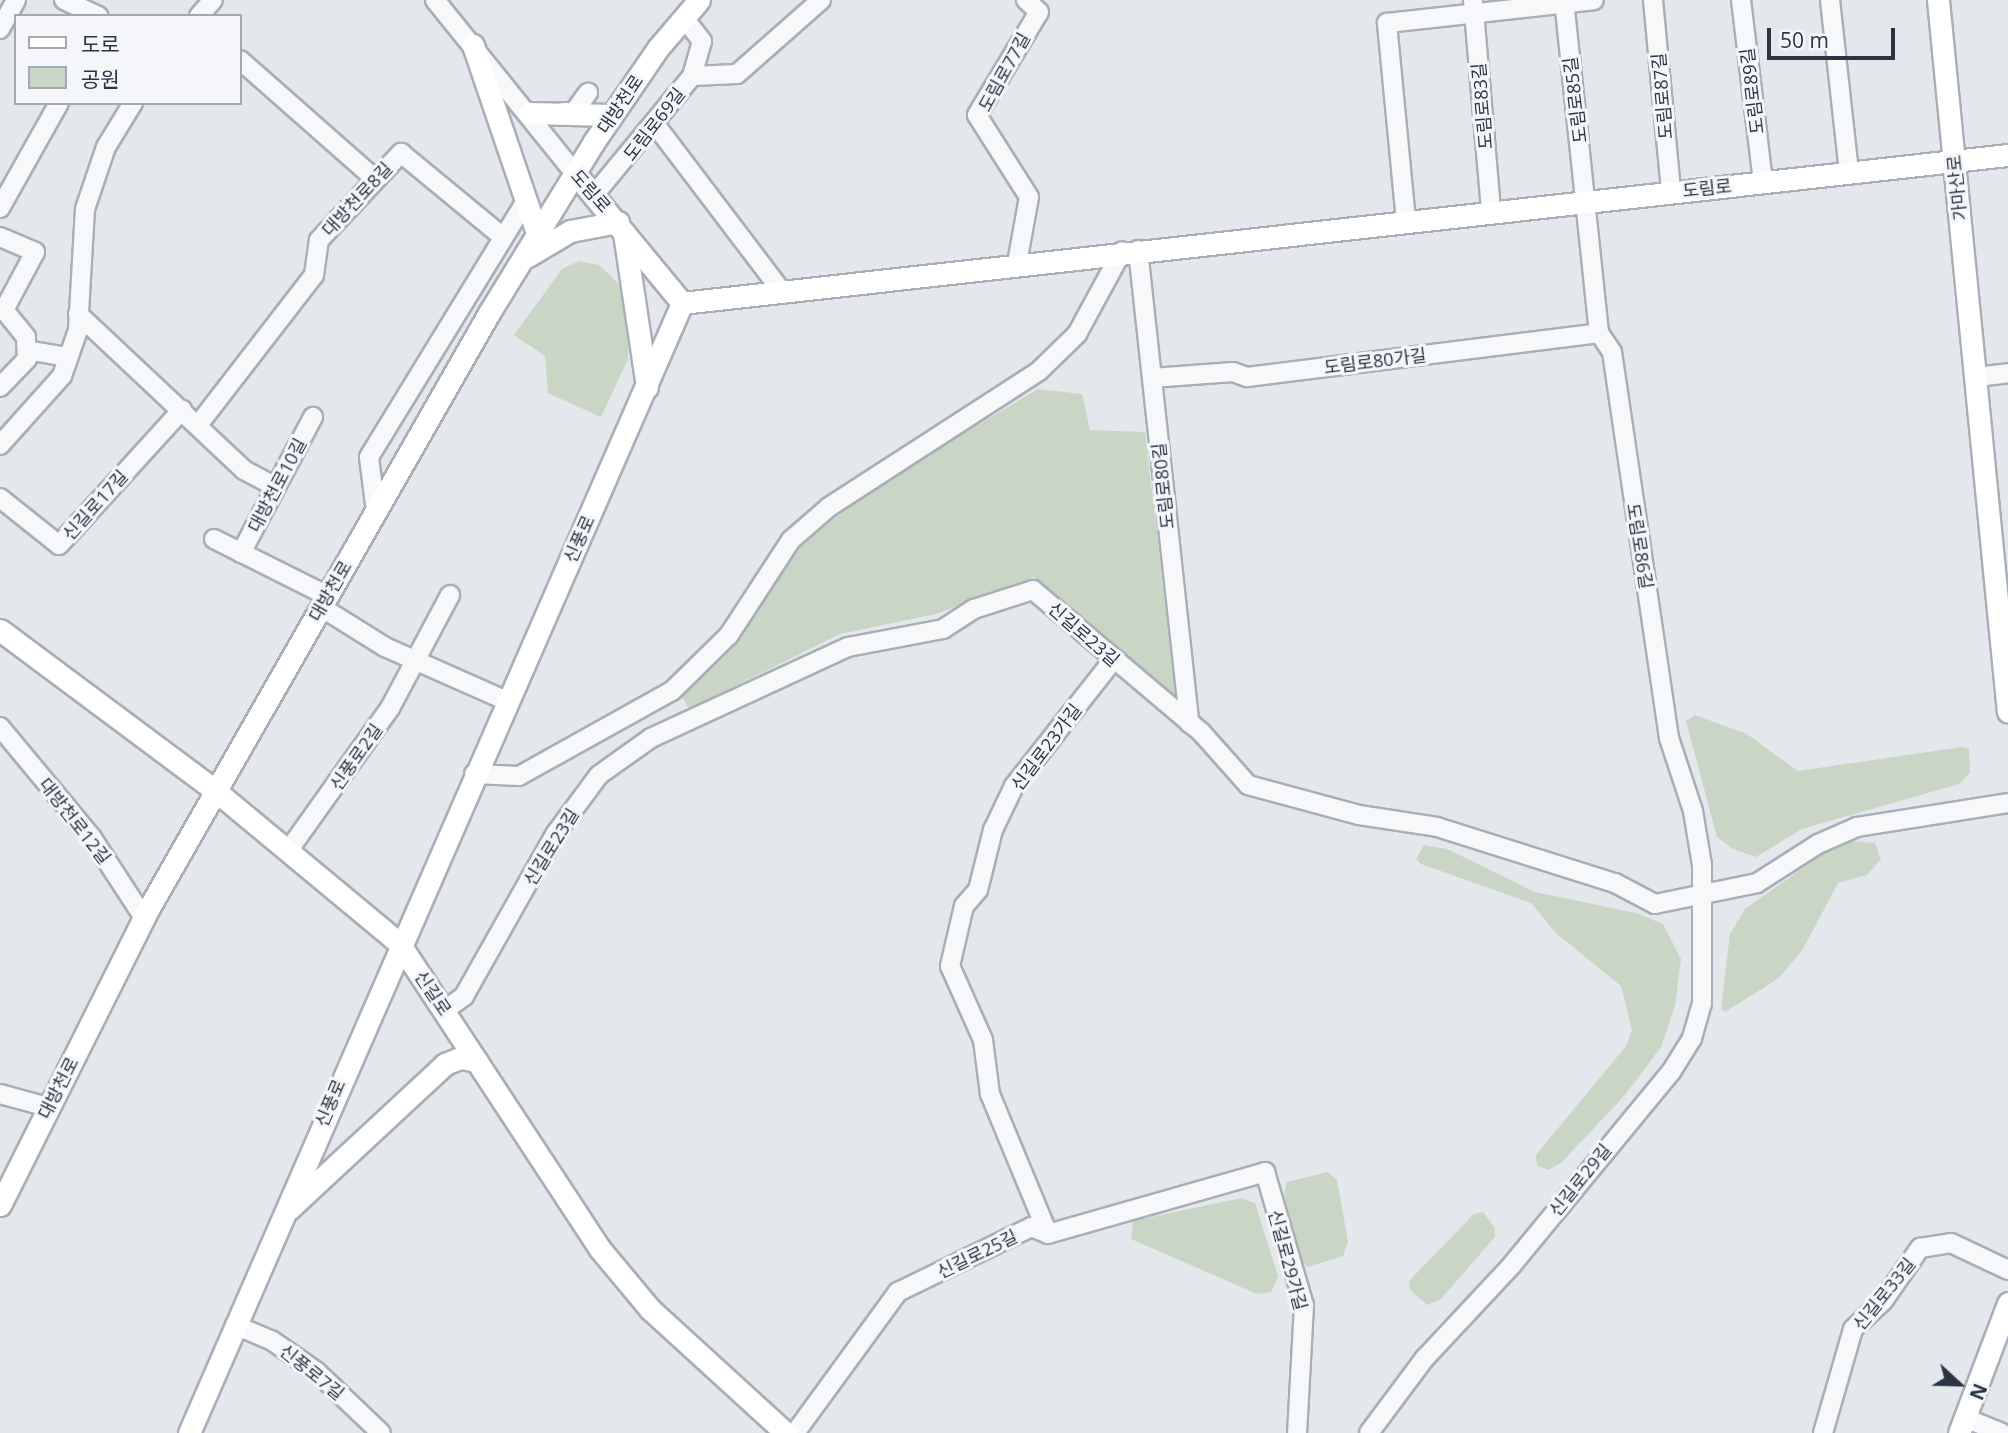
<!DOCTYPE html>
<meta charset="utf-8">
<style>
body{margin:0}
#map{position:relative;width:2008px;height:1433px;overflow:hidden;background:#e4e7ec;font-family:"Open Sans","Noto Sans KR",sans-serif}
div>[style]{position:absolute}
.green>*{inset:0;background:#c9d6c5}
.roads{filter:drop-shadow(2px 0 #a9aeb7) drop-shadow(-2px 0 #a9aeb7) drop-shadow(0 2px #a9aeb7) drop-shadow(0 -2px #a9aeb7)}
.minor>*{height:18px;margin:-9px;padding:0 9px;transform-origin:9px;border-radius:9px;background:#f7f8fa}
.major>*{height:21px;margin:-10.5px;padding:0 10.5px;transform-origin:10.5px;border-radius:10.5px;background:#fff}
span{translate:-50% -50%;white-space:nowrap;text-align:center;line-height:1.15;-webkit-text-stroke:6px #f4f6f9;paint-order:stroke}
.street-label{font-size:18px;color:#2b3445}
.legend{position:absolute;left:14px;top:14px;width:228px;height:91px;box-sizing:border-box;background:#f4f6f9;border:2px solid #a4a8b1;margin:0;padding:9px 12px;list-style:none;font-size:21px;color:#2b3445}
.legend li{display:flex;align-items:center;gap:14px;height:35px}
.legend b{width:35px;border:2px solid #a4a8b1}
.north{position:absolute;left:1924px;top:1349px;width:70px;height:70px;-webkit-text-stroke:5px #f4f6f9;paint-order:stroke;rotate:112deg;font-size:19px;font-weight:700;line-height:28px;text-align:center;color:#2b3445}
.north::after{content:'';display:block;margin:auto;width:24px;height:32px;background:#2b3445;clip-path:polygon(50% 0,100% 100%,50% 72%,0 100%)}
.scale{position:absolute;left:1767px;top:28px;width:128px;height:32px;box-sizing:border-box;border:4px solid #2b3445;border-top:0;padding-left:9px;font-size:21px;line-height:24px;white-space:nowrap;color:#2b3445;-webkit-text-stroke:5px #f4f6f9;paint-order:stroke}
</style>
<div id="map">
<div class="green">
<i style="clip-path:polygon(579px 261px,599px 265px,618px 283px,629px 318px,628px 359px,601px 417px,548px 393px,545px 356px,514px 335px,562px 269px)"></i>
<i style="clip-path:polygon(1038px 389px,1082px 394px,1090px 430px,1145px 432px,1176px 698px,1113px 660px,1034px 577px,936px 614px,840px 634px,689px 709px,682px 697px,736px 644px,795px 550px,878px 484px)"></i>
<i style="clip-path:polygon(1695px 715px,1747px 734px,1798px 771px,1962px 747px,1969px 749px,1970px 773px,1959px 784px,1802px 829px,1756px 857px,1733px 849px,1717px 837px,1686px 721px)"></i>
<i style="clip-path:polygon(1851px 841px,1875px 843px,1881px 859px,1867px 875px,1838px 883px,1803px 949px,1779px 978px,1725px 1012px,1721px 1009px,1730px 934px,1745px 909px,1823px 854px)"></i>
<i style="clip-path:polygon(1424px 845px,1447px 849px,1535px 892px,1636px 913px,1663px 924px,1681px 959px,1675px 1006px,1661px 1047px,1625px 1095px,1561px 1163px,1548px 1170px,1537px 1166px,1536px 1155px,1626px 1046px,1632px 1030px,1621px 986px,1556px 933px,1531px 903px,1421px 864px,1416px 859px)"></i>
<i style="clip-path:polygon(1328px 1172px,1337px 1180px,1348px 1242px,1343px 1256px,1308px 1267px,1300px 1261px,1284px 1194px,1287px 1182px)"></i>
<i style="clip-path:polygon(1241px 1198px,1255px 1203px,1278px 1276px,1271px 1292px,1257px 1294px,1131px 1239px,1133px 1221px)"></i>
<i style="clip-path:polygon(1483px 1212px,1495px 1228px,1495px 1237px,1440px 1300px,1427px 1305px,1410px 1290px,1409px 1281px,1474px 1214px)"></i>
</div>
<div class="roads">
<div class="minor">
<i style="left:64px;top:0;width:38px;rotate:25deg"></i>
<i style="left:435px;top:0;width:221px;rotate:51.1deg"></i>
<i style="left:1473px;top:0;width:212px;rotate:85.1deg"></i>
<i style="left:1653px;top:0;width:193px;rotate:84.6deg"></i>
<i style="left:1741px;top:0;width:183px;rotate:83.1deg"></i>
<i style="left:1830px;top:0;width:173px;rotate:83.7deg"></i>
<i style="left:199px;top:16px;width:21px;rotate:-49deg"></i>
<i style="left:0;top:29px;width:33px;rotate:-61deg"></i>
<i style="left:240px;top:60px;width:179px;rotate:41.4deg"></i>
<i style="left:692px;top:76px;width:45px;rotate:-2.5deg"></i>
<i style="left:737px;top:74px;width:112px;rotate:-41.4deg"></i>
<i style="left:563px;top:112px;width:11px"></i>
<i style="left:574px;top:112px;width:24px;rotate:-54deg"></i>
<i style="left:654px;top:123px;width:213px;rotate:52.8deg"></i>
<i style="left:594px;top:195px;width:154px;rotate:-50.5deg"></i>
<i style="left:692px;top:76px;width:36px;rotate:-74deg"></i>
<i style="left:702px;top:41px;width:29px;rotate:-128deg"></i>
<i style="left:0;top:208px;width:120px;rotate:-60.7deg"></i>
<i style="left:1406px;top:221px;width:199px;rotate:-95.5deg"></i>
<i style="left:1387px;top:23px;width:208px;rotate:-6.3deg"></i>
<i style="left:0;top:237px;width:38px;rotate:23deg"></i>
<i style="left:35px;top:252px;width:66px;rotate:118.1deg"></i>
<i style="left:1138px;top:250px;width:476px;rotate:83.8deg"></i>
<i style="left:1017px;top:263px;width:67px;rotate:-79.7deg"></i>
<i style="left:1029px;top:197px;width:97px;rotate:-122.4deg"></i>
<i style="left:977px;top:115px;width:120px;rotate:-59deg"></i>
<i style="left:1039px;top:12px;width:18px;rotate:-137deg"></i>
<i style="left:78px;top:314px;width:228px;rotate:43.2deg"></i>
<i style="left:244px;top:470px;width:36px;rotate:28deg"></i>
<i style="left:27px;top:350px;width:41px;rotate:9.9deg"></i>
<i style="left:1977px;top:377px;width:31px;rotate:-7deg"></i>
<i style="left:1152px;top:378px;width:81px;rotate:-4.2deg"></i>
<i style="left:1233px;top:372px;width:15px;rotate:20deg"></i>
<i style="left:1247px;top:377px;width:355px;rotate:-7.1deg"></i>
<i style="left:0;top:387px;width:39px;rotate:-46deg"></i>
<i style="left:27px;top:359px;width:22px;rotate:-93deg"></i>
<i style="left:26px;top:337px;width:35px;rotate:-129deg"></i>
<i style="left:198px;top:425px;width:190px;rotate:-52.3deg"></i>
<i style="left:314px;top:275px;width:35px;rotate:-82deg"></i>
<i style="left:319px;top:240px;width:120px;rotate:-46.7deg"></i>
<i style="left:401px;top:153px;width:132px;rotate:39.5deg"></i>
<i style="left:0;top:445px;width:93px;rotate:-48.1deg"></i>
<i style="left:62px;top:376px;width:49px;rotate:-70.8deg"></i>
<i style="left:78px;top:330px;width:121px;rotate:-86.7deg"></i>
<i style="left:85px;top:209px;width:65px;rotate:-71.3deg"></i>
<i style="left:106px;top:147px;width:52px;rotate:-58.5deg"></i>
<i style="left:0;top:498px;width:75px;rotate:38.5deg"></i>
<i style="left:59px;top:545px;width:183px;rotate:-47.7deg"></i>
<i style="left:376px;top:512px;width:55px;rotate:-97.3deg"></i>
<i style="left:369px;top:457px;width:300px;rotate:-58.5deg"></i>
<i style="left:214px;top:539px;width:127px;rotate:26.6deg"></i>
<i style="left:241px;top:553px;width:154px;rotate:-62.1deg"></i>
<i style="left:321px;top:607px;width:75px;rotate:32deg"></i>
<i style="left:385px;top:647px;width:133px;rotate:23.9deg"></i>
<i style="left:0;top:727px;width:144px;rotate:50.3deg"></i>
<i style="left:92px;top:838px;width:95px;rotate:57deg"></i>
<i style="left:474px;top:774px;width:45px;rotate:2.5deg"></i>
<i style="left:519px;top:776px;width:175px;rotate:-29.1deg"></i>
<i style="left:672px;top:691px;width:80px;rotate:-44.5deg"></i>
<i style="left:729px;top:635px;width:113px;rotate:-56.9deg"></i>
<i style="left:791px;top:540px;width:50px;rotate:-41deg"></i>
<i style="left:829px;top:507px;width:250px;rotate:-32.9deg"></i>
<i style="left:1039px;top:371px;width:53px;rotate:-44.2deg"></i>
<i style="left:1077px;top:334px;width:94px;rotate:-61.5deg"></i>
<i style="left:288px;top:851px;width:176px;rotate:-54.5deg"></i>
<i style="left:390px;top:708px;width:128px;rotate:-62deg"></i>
<i style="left:445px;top:1010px;width:24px;rotate:-36deg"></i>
<i style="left:464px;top:996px;width:187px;rotate:-60.6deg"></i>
<i style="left:556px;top:833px;width:72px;rotate:-53.4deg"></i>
<i style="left:599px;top:775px;width:64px;rotate:-35.4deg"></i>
<i style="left:651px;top:738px;width:217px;rotate:-24.8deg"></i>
<i style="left:848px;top:647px;width:97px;rotate:-10.7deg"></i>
<i style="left:943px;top:629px;width:37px;rotate:-33deg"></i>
<i style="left:974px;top:609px;width:62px;rotate:-17.9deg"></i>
<i style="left:1033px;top:590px;width:220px;rotate:40.2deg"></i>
<i style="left:1201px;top:732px;width:71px;rotate:48.4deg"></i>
<i style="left:1248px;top:785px;width:115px;rotate:15.1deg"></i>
<i style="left:1359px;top:815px;width:79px;rotate:8.7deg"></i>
<i style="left:1437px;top:827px;width:187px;rotate:17.5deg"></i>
<i style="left:1615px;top:883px;width:45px;rotate:27.7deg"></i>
<i style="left:1655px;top:904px;width:104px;rotate:-11.6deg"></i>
<i style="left:1757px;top:883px;width:72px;rotate:-32.6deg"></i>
<i style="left:1818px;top:844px;width:43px;rotate:-23.6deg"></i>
<i style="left:1857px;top:827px;width:153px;rotate:-9deg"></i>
<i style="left:0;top:1094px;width:50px;rotate:15.2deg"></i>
<i style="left:1048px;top:1234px;width:152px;rotate:-112.5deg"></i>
<i style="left:990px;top:1094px;width:54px;rotate:-97.4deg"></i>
<i style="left:983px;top:1040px;width:81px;rotate:-114deg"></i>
<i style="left:950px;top:966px;width:62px;rotate:-76.9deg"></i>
<i style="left:964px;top:906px;width:21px;rotate:-49deg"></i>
<i style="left:978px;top:890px;width:62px;rotate:-76deg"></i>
<i style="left:993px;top:830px;width:49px;rotate:-64.5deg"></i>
<i style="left:1014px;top:786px;width:160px;rotate:-51.8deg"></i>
<i style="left:235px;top:1325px;width:39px;rotate:23deg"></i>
<i style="left:271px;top:1340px;width:56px;rotate:34.8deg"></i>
<i style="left:317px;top:1372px;width:88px;rotate:43.6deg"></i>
<i style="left:1965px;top:1418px;width:40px;rotate:22deg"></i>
<i style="left:795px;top:1433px;width:175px;rotate:-53.9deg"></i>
<i style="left:898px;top:1292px;width:148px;rotate:-26deg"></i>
<i style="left:1031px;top:1227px;width:18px;rotate:22deg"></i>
<i style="left:1048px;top:1234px;width:226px;rotate:-15.9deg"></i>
<i style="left:1265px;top:1172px;width:139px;rotate:73.7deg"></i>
<i style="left:1304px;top:1305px;width:128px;rotate:93.1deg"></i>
<i style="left:1369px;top:1433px;width:94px;rotate:-53.3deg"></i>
<i style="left:1425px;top:1358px;width:126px;rotate:-46.9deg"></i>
<i style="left:1511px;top:1266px;width:251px;rotate:-50.5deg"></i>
<i style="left:1671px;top:1072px;width:40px;rotate:-58deg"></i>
<i style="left:1692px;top:1038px;width:35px;rotate:-74deg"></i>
<i style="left:1702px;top:1004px;width:139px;rotate:-90deg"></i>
<i style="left:1702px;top:865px;width:55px;rotate:-99.5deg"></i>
<i style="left:1693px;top:811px;width:77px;rotate:-108.2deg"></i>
<i style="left:1669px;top:738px;width:390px;rotate:-98.4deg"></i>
<i style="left:1612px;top:352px;width:23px;rotate:-124deg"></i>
<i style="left:1599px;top:333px;width:335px;rotate:-96deg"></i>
<i style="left:1823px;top:1433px;width:108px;rotate:-73.9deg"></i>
<i style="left:1853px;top:1329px;width:41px;rotate:-43deg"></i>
<i style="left:1883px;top:1301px;width:65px;rotate:-55.1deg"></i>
<i style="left:1920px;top:1248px;width:31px;rotate:-9deg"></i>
<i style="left:1951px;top:1243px;width:63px;rotate:25.3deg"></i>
</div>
<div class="major">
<i style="left:1938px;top:0;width:715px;rotate:84.39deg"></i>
<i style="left:473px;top:45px;width:199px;rotate:71.2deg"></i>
<i style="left:529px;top:113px;width:83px;rotate:1.4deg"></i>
<i style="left:574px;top:172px;width:170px;rotate:50.5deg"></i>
<i style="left:624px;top:233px;width:156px;rotate:81.5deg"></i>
<i style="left:528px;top:256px;width:49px;rotate:-30.8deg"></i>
<i style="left:570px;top:231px;width:49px;rotate:-10.6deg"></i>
<i style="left:682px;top:303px;width:1334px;rotate:-6.37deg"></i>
<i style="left:0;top:630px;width:271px;rotate:36.7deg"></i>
<i style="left:217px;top:792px;width:236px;rotate:39.7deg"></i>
<i style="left:399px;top:943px;width:366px;rotate:56.7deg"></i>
<i style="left:600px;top:1249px;width:78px;rotate:50.2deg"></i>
<i style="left:650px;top:1309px;width:184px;rotate:42.4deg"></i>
<i style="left:0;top:1205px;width:335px;rotate:-63.4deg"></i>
<i style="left:150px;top:906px;width:683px;rotate:-60.24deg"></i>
<i style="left:489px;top:313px;width:199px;rotate:-58.5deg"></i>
<i style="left:593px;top:143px;width:115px;rotate:-55.6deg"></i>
<i style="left:658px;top:48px;width:63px;rotate:-49.5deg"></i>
<i style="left:289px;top:1209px;width:213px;rotate:-42.9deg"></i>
<i style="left:445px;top:1064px;width:16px;rotate:-22deg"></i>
<i style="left:460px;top:1058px;width:17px;rotate:10deg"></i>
<i style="left:189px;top:1433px;width:1233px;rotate:-66.43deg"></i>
<i style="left:1959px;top:1433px;width:139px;rotate:-69.3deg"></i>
</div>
</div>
<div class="street-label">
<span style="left:1004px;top:72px;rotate:-61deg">도림로77길</span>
<span style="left:1752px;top:91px;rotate:-97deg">도림로89길</span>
<span style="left:1662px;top:96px;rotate:-95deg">도림로87길</span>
<span style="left:1575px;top:100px;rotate:-97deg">도림로85길</span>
<span style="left:620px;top:104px;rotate:-56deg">대방천로</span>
<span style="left:1482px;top:106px;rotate:-95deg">도림로83길</span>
<span style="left:654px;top:124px;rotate:-52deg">도림로69길</span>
<span style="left:1707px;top:188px;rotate:-6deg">도림로</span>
<span style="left:1957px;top:188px;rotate:-96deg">가마산로</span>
<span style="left:591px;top:191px;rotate:49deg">도림로</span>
<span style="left:357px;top:199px;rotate:-47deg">대방천로8길</span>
<span style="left:1375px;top:361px;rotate:-7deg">도림로80가길</span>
<span style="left:277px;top:485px;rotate:-62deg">대방천로10길</span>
<span style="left:1163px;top:486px;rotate:-96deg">도림로80길</span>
<span style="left:95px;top:505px;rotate:-48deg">신길로17길</span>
<span style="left:579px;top:539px;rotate:-66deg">신풍로</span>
<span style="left:1640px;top:546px;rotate:81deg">도림로86길</span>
<span style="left:330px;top:591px;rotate:-60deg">대방천로</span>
<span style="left:1084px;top:634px;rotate:41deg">신길로23길</span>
<span style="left:1046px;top:747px;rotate:-53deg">신길로23가길</span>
<span style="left:356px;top:757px;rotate:-55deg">신풍로2길</span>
<span style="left:75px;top:821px;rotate:52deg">대방천로12길</span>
<span style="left:551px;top:847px;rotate:-58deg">신길로23길</span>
<span style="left:433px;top:993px;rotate:56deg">신길로</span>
<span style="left:58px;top:1088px;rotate:-63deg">대방천로</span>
<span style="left:330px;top:1103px;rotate:-67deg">신풍로</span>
<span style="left:1580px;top:1180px;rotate:-51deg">신길로29길</span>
<span style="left:977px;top:1254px;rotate:-26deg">신길로25길</span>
<span style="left:1288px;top:1260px;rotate:75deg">신길로29가길</span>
<span style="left:1884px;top:1294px;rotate:-51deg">신길로33길</span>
<span style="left:312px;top:1372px;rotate:39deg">신풍로7길</span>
</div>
<ul class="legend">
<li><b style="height:9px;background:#fff"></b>도로</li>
<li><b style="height:19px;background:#c9d6c5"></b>공원</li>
</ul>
<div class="north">N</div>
<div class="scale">50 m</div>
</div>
